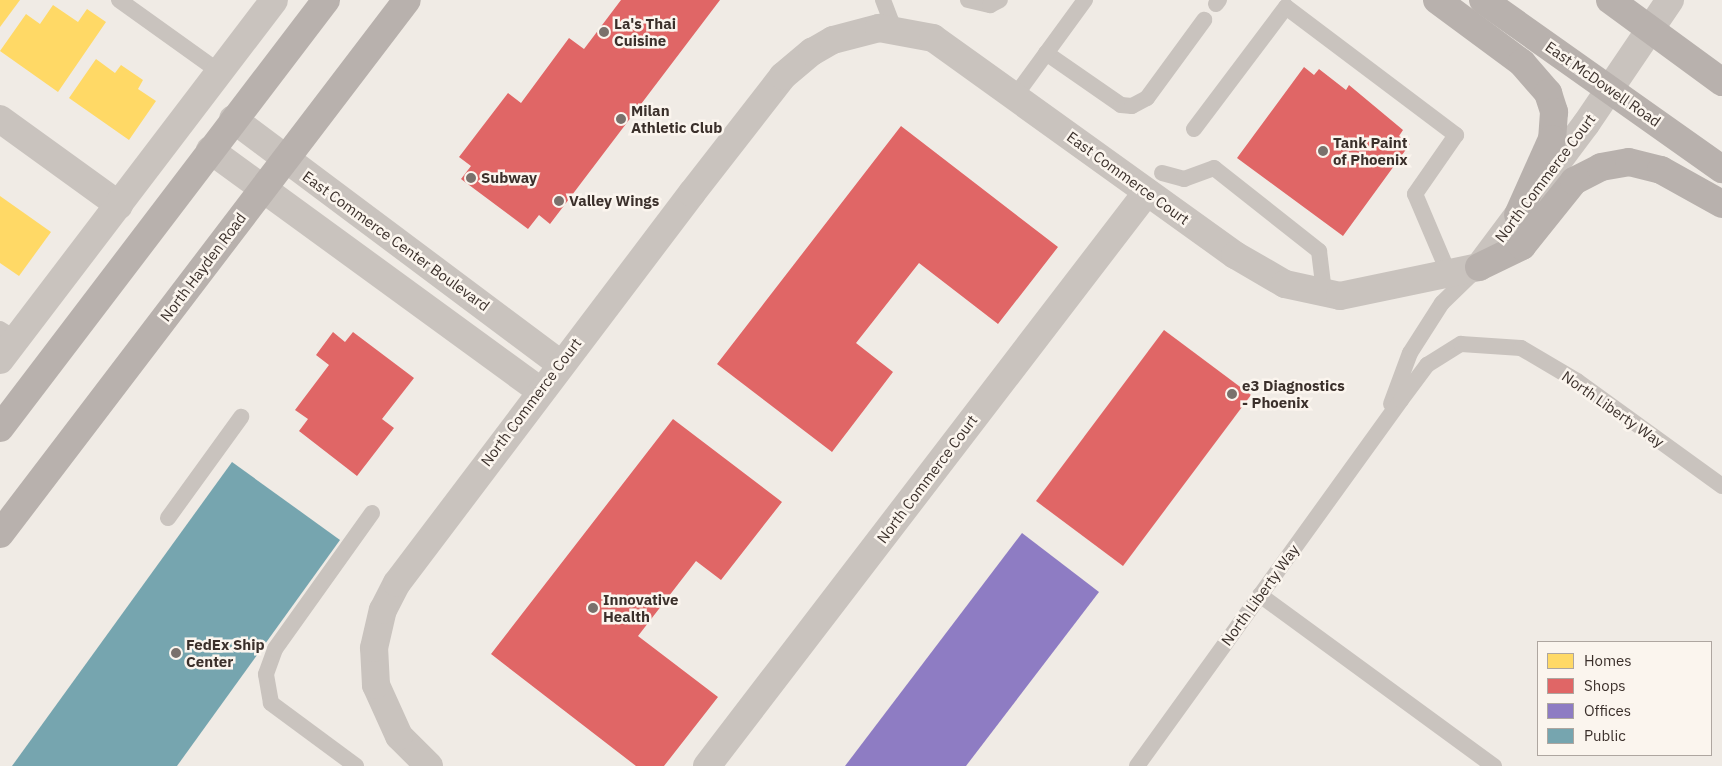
<!DOCTYPE html>
<style>
body{margin:0}
#map{position:relative;width:1722px;height:766px;overflow:hidden;background:#f0ebe5;font-family:"IBM Plex Sans",sans-serif}
div>[style]{position:absolute}
.homes>*{inset:0;background:#ffd966}
.shops>*{inset:0;background:#e06666}
.offices>*{inset:0;background:#8e7cc3}
.public>*{inset:0;background:#76a5af}
.service>*{height:16px;margin:-8px;padding:0 8px;transform-origin:8px;border-radius:8px;background:#c9c3be}
.minor>*{height:28px;margin:-14px;padding:0 14px;transform-origin:14px;border-radius:14px;background:#c9c3be}
.primary>*{height:28px;margin:-14px;padding:0 14px;transform-origin:14px;border-radius:14px;background:#b8b1ad}
.dots>*{width:14px;height:14px;translate:-50% -50%;box-sizing:border-box;border:2px solid #fbf5ee;border-radius:50%}
span{translate:-50% -50%;white-space:nowrap;text-align:center;line-height:1.15;-webkit-text-stroke:5px #fbf5ee;paint-order:stroke}
.poi-label{font-size:15px;color:#3b302b;font-weight:700}
.left{translate:0 -50%;text-align:left}
.street-label{font-size:15px;color:#3b302b}
.legend{position:absolute;left:1537px;top:641px;width:175px;height:115px;box-sizing:border-box;background:#fbf5ee;border:1px solid #aea6a0;margin:0;padding:6px 9px;list-style:none;font-size:15px;color:#3b302b}
.legend li{display:flex;align-items:center;gap:10px;height:25px}
.legend b{width:25px;border:1px solid #aea6a0}
</style>
<div id="map">
<div class="homes">
<i style="clip-path:polygon(0 0,20px 0,0 27px)"></i>
<i style="clip-path:polygon(53px 5px,78px 22px,87px 9px,106px 22px,58px 92px,0 51px,26px 14px,40px 24px)"></i>
<i style="clip-path:polygon(96px 59px,115px 73px,121px 65px,143px 80px,138px 89px,156px 101px,129px 140px,69px 98px)"></i>
<i style="clip-path:polygon(0 196px,51px 232px,19px 276px,0 263px)"></i>
</div>
<div class="shops">
<i style="clip-path:polygon(621px 0,720px 0,550px 224px,539px 215px,528px 229px,461px 179px,471px 166px,459px 157px,508px 93px,521px 103px,569px 38px,584px 49px)"></i>
<i style="clip-path:polygon(1304px 67px,1314px 75px,1319px 69px,1346px 90px,1349px 85px,1403px 130px,1399px 136px,1410px 144px,1343px 236px,1237px 158px)"></i>
<i style="clip-path:polygon(901px 126px,1058px 247px,998px 324px,919px 263px,856px 343px,893px 372px,832px 452px,717px 364px)"></i>
<i style="clip-path:polygon(1164px 330px,1251px 395px,1123px 566px,1036px 501px)"></i>
<i style="clip-path:polygon(333px 332px,345px 342px,353px 332px,414px 378px,382px 419px,394px 428px,357px 476px,299px 431px,308px 419px,295px 410px,329px 365px,316px 355px)"></i>
<i style="clip-path:polygon(673px 419px,782px 502px,721px 580px,696px 561px,638px 636px,718px 697px,664px 766px,636px 766px,491px 654px)"></i>
</div>
<div class="offices">
<i style="clip-path:polygon(1022px 533px,1099px 592px,966px 766px,845px 766px)"></i>
</div>
<div class="public">
<i style="clip-path:polygon(232px 462px,340px 540px,177px 766px,12px 766px)"></i>
</div>
<div class="service">
<i style="left:119px;top:0;width:125px;rotate:35.6deg"></i>
<i style="left:883px;top:0;width:33px;rotate:69deg"></i>
<i style="left:968px;top:0;width:23px;rotate:13deg"></i>
<i style="left:990px;top:5px;width:11px;rotate:-27deg"></i>
<i style="left:1216px;top:4px;width:5px;rotate:-53deg"></i>
<i style="left:1046px;top:53px;width:91px;rotate:34.7deg"></i>
<i style="left:1121px;top:105px;width:11px;rotate:5deg"></i>
<i style="left:1132px;top:106px;width:17px;rotate:-28deg"></i>
<i style="left:1147px;top:98px;width:97px;rotate:-53.8deg"></i>
<i style="left:1015px;top:96px;width:119px;rotate:-53.9deg"></i>
<i style="left:1194px;top:129px;width:153px;rotate:-53deg"></i>
<i style="left:1286px;top:7px;width:213px;rotate:37deg"></i>
<i style="left:1456px;top:135px;width:72px;rotate:124.8deg"></i>
<i style="left:1415px;top:194px;width:87px;rotate:67deg"></i>
<i style="left:1162px;top:173px;width:23px;rotate:15deg"></i>
<i style="left:1184px;top:179px;width:32px;rotate:-20deg"></i>
<i style="left:1214px;top:168px;width:134px;rotate:38.3deg"></i>
<i style="left:1319px;top:251px;width:41px;rotate:83deg"></i>
<i style="left:0;top:329px;width:19px;rotate:32deg"></i>
<i style="left:1391px;top:404px;width:54px;rotate:-69.6deg"></i>
<i style="left:1410px;top:353px;width:59px;rotate:-57.4deg"></i>
<i style="left:1442px;top:303px;width:47px;rotate:-44.1deg"></i>
<i style="left:168px;top:518px;width:125px;rotate:-54.1deg"></i>
<i style="left:1260px;top:595px;width:290px;rotate:36.2deg"></i>
<i style="left:356px;top:766px;width:106px;rotate:-143.5deg"></i>
<i style="left:271px;top:703px;width:29px;rotate:-100deg"></i>
<i style="left:266px;top:674px;width:27px;rotate:-70deg"></i>
<i style="left:275px;top:649px;width:167px;rotate:-54.5deg"></i>
<i style="left:1137px;top:766px;width:451px;rotate:-54.2deg"></i>
<i style="left:1401px;top:400px;width:44px;rotate:-53.4deg"></i>
<i style="left:1427px;top:365px;width:40px;rotate:-32deg"></i>
<i style="left:1461px;top:344px;width:60px;rotate:3.8deg"></i>
<i style="left:1521px;top:348px;width:65px;rotate:30.5deg"></i>
<i style="left:1577px;top:381px;width:179px;rotate:35.9deg"></i>
</div>
<div class="minor">
<i style="left:0;top:119px;width:147px;rotate:35.9deg"></i>
<i style="left:233px;top:119px;width:407px;rotate:36.8deg"></i>
<i style="left:210px;top:150px;width:407px;rotate:36.1deg"></i>
<i style="left:0;top:360px;width:452px;rotate:-52.7deg"></i>
<i style="left:429px;top:766px;width:42px;rotate:-135deg"></i>
<i style="left:399px;top:736px;width:56px;rotate:-114.3deg"></i>
<i style="left:376px;top:685px;width:37px;rotate:-93deg"></i>
<i style="left:374px;top:648px;width:39px;rotate:-77deg"></i>
<i style="left:383px;top:610px;width:30px;rotate:-63deg"></i>
<i style="left:397px;top:583px;width:489px;rotate:-52.9deg"></i>
<i style="left:692px;top:193px;width:148px;rotate:-52.1deg"></i>
<i style="left:783px;top:76px;width:38px;rotate:-40deg"></i>
<i style="left:812px;top:52px;width:24px;rotate:-30deg"></i>
<i style="left:833px;top:40px;width:48px;rotate:-14.6deg"></i>
<i style="left:879px;top:28px;width:55px;rotate:10.5deg"></i>
<i style="left:933px;top:38px;width:372px;rotate:35.7deg"></i>
<i style="left:1235px;top:255px;width:58px;rotate:30.1deg"></i>
<i style="left:1285px;top:284px;width:56px;rotate:12.3deg"></i>
<i style="left:1340px;top:296px;width:142px;rotate:-11.8deg"></i>
<i style="left:1479px;top:267px;width:179px;rotate:-53.2deg"></i>
<i style="left:1586px;top:124px;width:150px;rotate:-55.9deg"></i>
<i style="left:707px;top:766px;width:723px;rotate:-52.53deg"></i>
</div>
<div class="primary">
<i style="left:1437px;top:0;width:106px;rotate:36.5deg"></i>
<i style="left:1522px;top:63px;width:40px;rotate:49deg"></i>
<i style="left:1548px;top:93px;width:20px;rotate:72deg"></i>
<i style="left:1554px;top:112px;width:27px;rotate:94deg"></i>
<i style="left:1552px;top:139px;width:83px;rotate:114.1deg"></i>
<i style="left:1483px;top:0;width:293px;rotate:35.3deg"></i>
<i style="left:1610px;top:0;width:139px;rotate:36.2deg"></i>
<i style="left:1479px;top:267px;width:48px;rotate:-26deg"></i>
<i style="left:1522px;top:246px;width:83px;rotate:-51.3deg"></i>
<i style="left:1574px;top:181px;width:30px;rotate:-27deg"></i>
<i style="left:1601px;top:167px;width:28px;rotate:-10deg"></i>
<i style="left:1629px;top:162px;width:33px;rotate:14deg"></i>
<i style="left:1661px;top:170px;width:70px;rotate:29.1deg"></i>
<i style="left:0;top:428px;width:538px;rotate:-52.7deg"></i>
<i style="left:0;top:534px;width:671px;rotate:-52.69deg"></i>
</div>
<div class="dots">
<i style="left:604px;top:32px;background:#7a716c"></i>
<i style="left:621px;top:119px;background:#7a716c"></i>
<i style="left:1323px;top:151px;background:#7a716c"></i>
<i style="left:471px;top:178px;background:#7a716c"></i>
<i style="left:559px;top:201px;background:#7a716c"></i>
<i style="left:1232px;top:394px;background:#7a716c"></i>
<i style="left:593px;top:608px;background:#7a716c"></i>
<i style="left:176px;top:653px;background:#7a716c"></i>
</div>
<div class="poi-label">
<span class="left" style="left:614px;top:32px">La's Thai<br>Cuisine</span>
<span class="left" style="left:631px;top:119px">Milan<br>Athletic Club</span>
<span class="left" style="left:1333px;top:151px">Tank Paint<br>of Phoenix</span>
<span class="left" style="left:481px;top:178px">Subway</span>
<span class="left" style="left:569px;top:201px">Valley Wings</span>
<span class="left" style="left:1242px;top:394px">e3 Diagnostics<br>- Phoenix</span>
<span class="left" style="left:603px;top:608px">Innovative<br>Health</span>
<span class="left" style="left:186px;top:653px">FedEx Ship<br>Center</span>
</div>
<div class="street-label">
<span style="left:1603px;top:84px;rotate:35deg">East McDowell Road</span>
<span style="left:1128px;top:178px;rotate:36deg">East Commerce Court</span>
<span style="left:1545px;top:178px;rotate:-53deg">North Commerce Court</span>
<span style="left:396px;top:241px;rotate:36deg">East Commerce Center Boulevard</span>
<span style="left:203px;top:267px;rotate:-53deg">North Hayden Road</span>
<span style="left:531px;top:402px;rotate:-53deg">North Commerce Court</span>
<span style="left:1613px;top:409px;rotate:35deg">North Liberty Way</span>
<span style="left:927px;top:479px;rotate:-53deg">North Commerce Court</span>
<span style="left:1260px;top:595px;rotate:-54deg">North Liberty Way</span>
</div>
<ul class="legend">
<li><b style="height:14px;background:#ffd966"></b>Homes</li>
<li><b style="height:14px;background:#e06666"></b>Shops</li>
<li><b style="height:14px;background:#8e7cc3"></b>Offices</li>
<li><b style="height:14px;background:#76a5af"></b>Public</li>
</ul>
</div>
